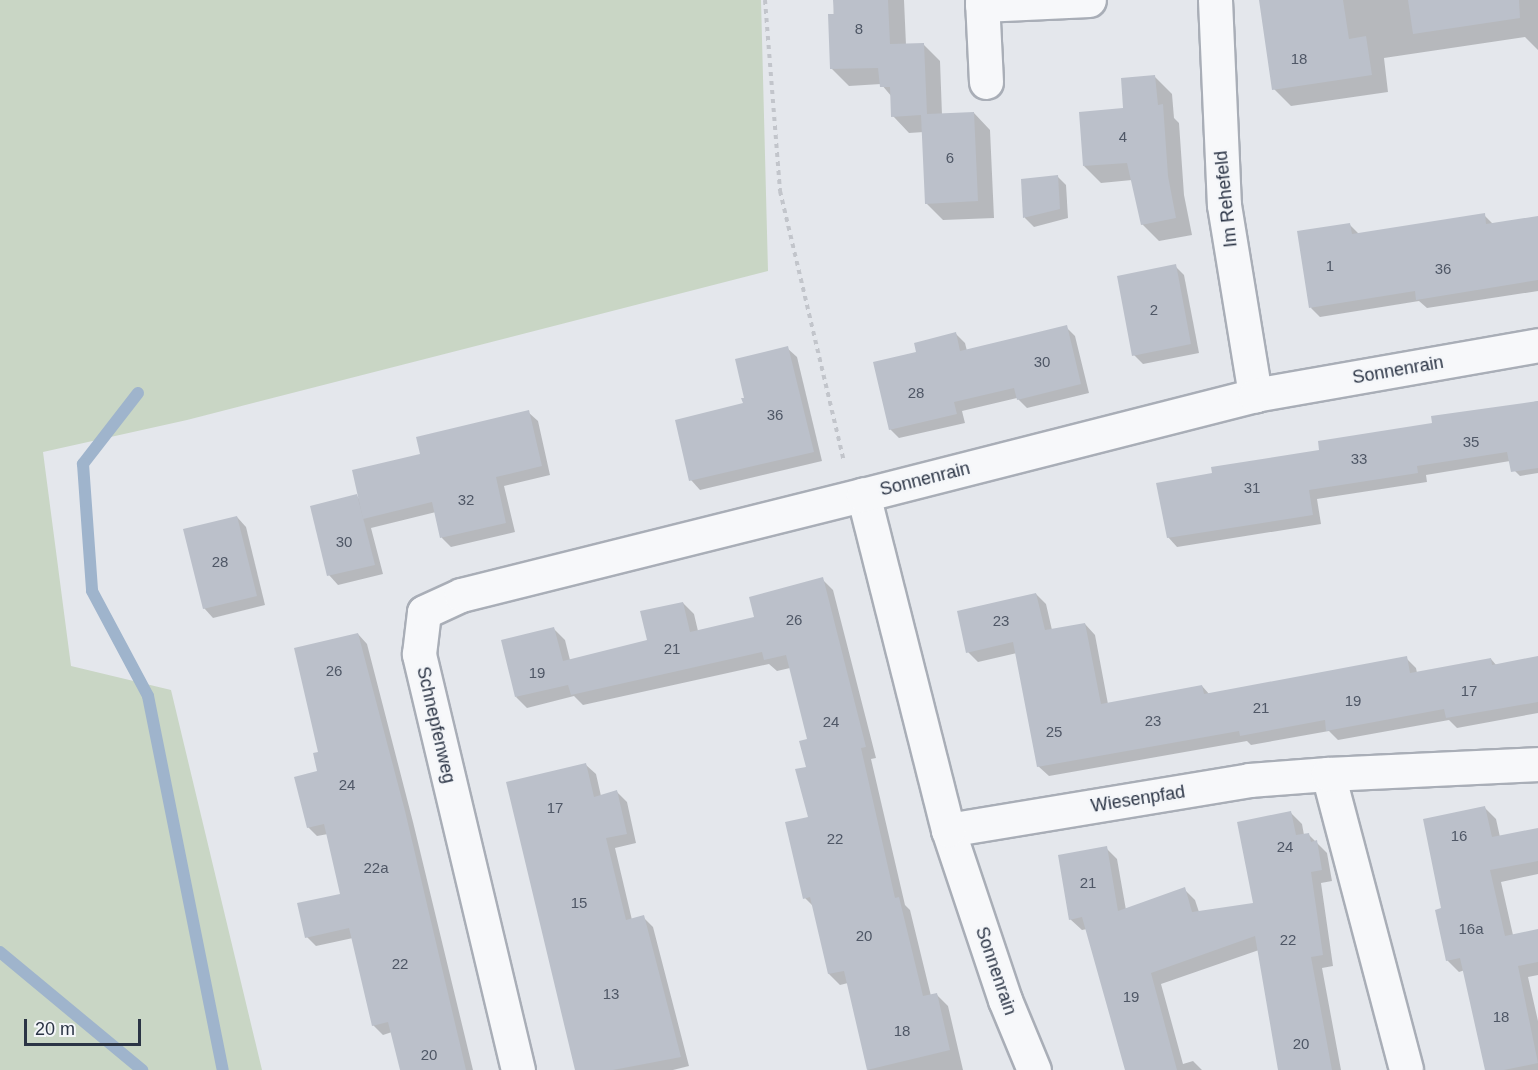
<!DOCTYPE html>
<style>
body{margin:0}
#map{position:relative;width:1538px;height:1070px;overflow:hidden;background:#e4e7ec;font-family:Helvetica,sans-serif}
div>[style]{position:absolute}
.green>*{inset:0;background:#c9d6c5}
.shadow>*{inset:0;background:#0003}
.stream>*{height:12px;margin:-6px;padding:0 6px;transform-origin:6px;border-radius:6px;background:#9fb4cc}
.building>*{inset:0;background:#bbc0ca}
.path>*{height:4px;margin-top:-2px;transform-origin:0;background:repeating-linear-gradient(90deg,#c2c5cb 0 4.5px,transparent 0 9px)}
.roads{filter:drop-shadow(2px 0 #a9aeb7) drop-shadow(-2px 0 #a9aeb7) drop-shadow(0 2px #a9aeb7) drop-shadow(0 -2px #a9aeb7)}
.minor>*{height:33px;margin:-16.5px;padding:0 16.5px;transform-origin:16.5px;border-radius:16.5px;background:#f7f8fa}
span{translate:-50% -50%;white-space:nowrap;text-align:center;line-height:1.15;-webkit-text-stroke:4.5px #f4f6f9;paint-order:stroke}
.number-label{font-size:15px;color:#4f5766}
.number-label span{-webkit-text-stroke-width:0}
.street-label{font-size:18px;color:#2b3445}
.scale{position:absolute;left:24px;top:1019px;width:117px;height:27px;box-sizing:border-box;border:3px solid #2b3445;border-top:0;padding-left:8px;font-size:18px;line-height:21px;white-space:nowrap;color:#2b3445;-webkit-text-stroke:4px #f4f6f9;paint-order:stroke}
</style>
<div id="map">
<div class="green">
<i style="clip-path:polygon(0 0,761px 0,768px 271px,187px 420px,43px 452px,71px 666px,171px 690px,262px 1070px,0 1070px)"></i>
</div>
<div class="shadow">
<i style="clip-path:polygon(834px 0,904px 0,906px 45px,923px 44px,940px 61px,942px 115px,974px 113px,990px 130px,994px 218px,943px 220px,926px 203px,924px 132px,909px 133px,893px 116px,892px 97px,881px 84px,849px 86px,832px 69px)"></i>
<i style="clip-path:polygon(1261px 0,1538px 0,1538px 50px,1525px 37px,1384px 58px,1388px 92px,1291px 106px,1274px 89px)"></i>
<i style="clip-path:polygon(1155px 77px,1172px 94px,1174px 118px,1179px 123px,1184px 195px,1192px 235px,1159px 241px,1142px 224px,1132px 180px,1101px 183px,1084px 166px,1125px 109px)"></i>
<i style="clip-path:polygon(1057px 176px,1066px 185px,1068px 218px,1034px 227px,1025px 218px,1023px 180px)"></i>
<i style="clip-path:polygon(1484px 215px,1493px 224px,1538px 217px,1538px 291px,1427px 308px,1419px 301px,1320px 317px,1311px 308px,1350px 225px,1359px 234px)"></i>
<i style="clip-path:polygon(1175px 266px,1184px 275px,1199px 353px,1143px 364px,1134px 355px)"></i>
<i style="clip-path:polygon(1066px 327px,1075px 336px,1089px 393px,1027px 408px,1017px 398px,962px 411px,965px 423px,899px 438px,890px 429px,918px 353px,956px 334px,965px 343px,967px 351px)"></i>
<i style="clip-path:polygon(787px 348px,797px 357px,822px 461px,700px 490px,691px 480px)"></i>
<i style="clip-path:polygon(1538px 401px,1538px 473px,1520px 476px,1511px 467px,1510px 461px,1426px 475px,1427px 482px,1317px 499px,1321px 524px,1177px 547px,1168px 537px,1321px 451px)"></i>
<i style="clip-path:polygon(528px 412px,538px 421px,550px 475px,504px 486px,515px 532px,451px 547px,442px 538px,436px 512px,371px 528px,383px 574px,338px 585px,329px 575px,357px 496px,360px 500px,422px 456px)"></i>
<i style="clip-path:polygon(237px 517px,246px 527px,265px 605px,213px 618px,204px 608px)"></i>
<i style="clip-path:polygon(822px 579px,833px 590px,876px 758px,871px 759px,905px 905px,910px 910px,931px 996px,937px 995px,948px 1006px,963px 1070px,868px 1070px,848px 983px,840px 985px,829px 974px,814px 907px,805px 898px,809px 818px,809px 740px,790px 668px,777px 671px,769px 664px,583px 705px,574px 696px,527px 708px,516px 697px,554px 629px,565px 640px,570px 660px,649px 641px,683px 603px,694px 614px,698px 631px,755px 618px)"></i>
<i style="clip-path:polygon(1036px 594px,1046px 604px,1052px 630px,1085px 624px,1095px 635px,1108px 704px,1202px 686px,1210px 695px,1406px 658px,1416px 668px,1417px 673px,1491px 659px,1497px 666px,1538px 658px,1538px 713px,1457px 728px,1449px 720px,1338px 740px,1329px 731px,1251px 745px,1247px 741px,1049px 776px,1038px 766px,1017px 653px,978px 662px,968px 652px)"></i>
<i style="clip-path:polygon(358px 634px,367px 644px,413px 822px,473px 1070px,401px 1070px,392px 1032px,383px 1035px,373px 1025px,353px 938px,316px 946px,307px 937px,342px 895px,328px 834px,317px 836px,308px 827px,319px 772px,320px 753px)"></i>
<i style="clip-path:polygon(586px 765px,596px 774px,601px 796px,617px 792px,627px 802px,636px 843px,615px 848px,632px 920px,643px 917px,653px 927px,689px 1066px,673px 1070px,577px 1070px)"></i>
<i style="clip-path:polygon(1485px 808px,1496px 819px,1500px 837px,1538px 830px,1538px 874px,1501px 882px,1513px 935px,1538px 930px,1538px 975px,1528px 977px,1538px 1021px,1538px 1070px,1486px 1070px,1465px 970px,1459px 972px,1447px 960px,1443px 909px)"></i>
<i style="clip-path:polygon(1291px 813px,1302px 824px,1304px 835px,1308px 834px,1327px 853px,1332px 881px,1321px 883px,1333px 966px,1322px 968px,1341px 1070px,1280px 1070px,1259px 950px,1161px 984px,1183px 1064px,1193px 1061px,1202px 1070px,1151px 1070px,1087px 929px,1082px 930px,1070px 919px,1106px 848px,1117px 859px,1126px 910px,1184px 889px,1195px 900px,1199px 912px,1255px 904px)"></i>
</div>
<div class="stream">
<i style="left:138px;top:393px;width:90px;rotate:127.8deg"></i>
<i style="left:83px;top:464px;width:127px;rotate:85.9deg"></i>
<i style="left:92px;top:591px;width:119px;rotate:61.9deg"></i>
<i style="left:148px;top:696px;width:381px;rotate:78.7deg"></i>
<i style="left:0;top:952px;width:185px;rotate:39.7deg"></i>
</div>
<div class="building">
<i style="clip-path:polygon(833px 0,888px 0,890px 44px,924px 43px,927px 114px,974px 112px,978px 201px,925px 204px,921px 115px,891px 117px,890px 87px,880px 87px,878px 68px,830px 69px,828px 14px,834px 14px)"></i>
<i style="clip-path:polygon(1259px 0,1343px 0,1349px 39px,1366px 36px,1372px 75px,1272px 90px)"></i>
<i style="clip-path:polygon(1408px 0,1519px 0,1520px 18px,1413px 34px)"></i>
<i style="clip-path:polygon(1155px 75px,1158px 105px,1163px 104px,1168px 176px,1176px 218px,1141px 225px,1127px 163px,1083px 166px,1079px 112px,1123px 108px,1121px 78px)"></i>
<i style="clip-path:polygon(1058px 175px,1060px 209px,1023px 218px,1021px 179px)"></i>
<i style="clip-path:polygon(1485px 213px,1486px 224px,1538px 216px,1538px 280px,1416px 300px,1415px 291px,1309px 308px,1297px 231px,1350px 223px,1352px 234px)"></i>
<i style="clip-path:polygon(1176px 264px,1191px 344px,1132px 356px,1117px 276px)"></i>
<i style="clip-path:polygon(1067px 325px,1081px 384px,1017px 400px,1014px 388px,954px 402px,957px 414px,889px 430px,873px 362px,916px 352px,914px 343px,956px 332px,960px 351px)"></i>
<i style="clip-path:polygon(788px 346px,814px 452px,689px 481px,675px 420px,743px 403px,741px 398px,744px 398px,735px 359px)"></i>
<i style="clip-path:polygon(1538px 401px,1538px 468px,1511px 472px,1507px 452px,1417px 466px,1418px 473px,1309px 490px,1313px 515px,1167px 538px,1156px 483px,1212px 473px,1211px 467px,1319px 450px,1318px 441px,1432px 423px,1431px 416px)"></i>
<i style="clip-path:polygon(529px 410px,542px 466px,496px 477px,506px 523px,440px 538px,432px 502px,363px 519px,352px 470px,420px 454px,416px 437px)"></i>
<i style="clip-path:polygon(357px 494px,375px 565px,327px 576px,310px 506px)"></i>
<i style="clip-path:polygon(237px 516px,257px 596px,203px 609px,183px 529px)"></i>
<i style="clip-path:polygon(823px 577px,866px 747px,861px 748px,895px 898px,899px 897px,923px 996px,937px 993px,950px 1050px,867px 1070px,844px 971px,828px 974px,810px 897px,803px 899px,785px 822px,808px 817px,795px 769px,806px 767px,799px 741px,807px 739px,786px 655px,764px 660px,762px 652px,571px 695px,568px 685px,515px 697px,501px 640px,554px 627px,563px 661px,647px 640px,640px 611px,683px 602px,690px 632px,754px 617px,749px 597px)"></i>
<i style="clip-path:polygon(1036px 593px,1045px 630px,1085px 623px,1101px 704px,1202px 685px,1204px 694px,1407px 656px,1410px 673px,1491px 658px,1492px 665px,1538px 656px,1538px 702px,1446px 718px,1444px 709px,1326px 731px,1325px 720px,1240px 736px,1239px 731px,1037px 767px,1013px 642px,966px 653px,957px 611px)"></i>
<i style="clip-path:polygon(358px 633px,405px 811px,466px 1070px,400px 1070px,388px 1022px,372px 1026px,349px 928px,305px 938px,297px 903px,340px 894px,324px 824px,307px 828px,294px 777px,317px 771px,313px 753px,318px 752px,294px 648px)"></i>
<i style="clip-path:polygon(586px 763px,594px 797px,617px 790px,627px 834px,606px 838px,626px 920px,644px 915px,681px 1057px,613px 1070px,575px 1070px,506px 782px)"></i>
<i style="clip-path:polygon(1485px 806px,1492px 837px,1538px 828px,1538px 861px,1490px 870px,1505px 936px,1538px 929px,1538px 962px,1518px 966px,1538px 1063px,1504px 1070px,1485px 1070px,1460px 958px,1446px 961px,1435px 910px,1441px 908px,1423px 819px)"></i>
<i style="clip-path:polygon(1291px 811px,1296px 835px,1309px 833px,1311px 842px,1317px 840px,1322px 870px,1311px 872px,1323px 955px,1311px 957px,1332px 1070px,1278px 1070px,1255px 936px,1151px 973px,1177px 1070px,1125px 1070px,1082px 917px,1069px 920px,1058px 855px,1107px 846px,1118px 911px,1185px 887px,1192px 912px,1253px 903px,1237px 822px)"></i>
</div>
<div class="path">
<i style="left:765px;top:0;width:192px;rotate:85.5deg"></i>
<i style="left:780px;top:191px;width:277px;rotate:76.7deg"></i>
</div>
<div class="roads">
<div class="minor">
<i style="left:982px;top:0;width:82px;rotate:87.2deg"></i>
<i style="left:1215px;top:0;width:205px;rotate:87.5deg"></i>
<i style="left:1224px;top:205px;width:193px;rotate:80.7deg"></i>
<i style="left:982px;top:5px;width:107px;rotate:-2.7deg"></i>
<i style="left:1328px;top:774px;width:305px;rotate:75.2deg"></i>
<i style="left:948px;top:830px;width:305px;rotate:-9.4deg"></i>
<i style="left:1249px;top:780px;width:79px;rotate:-4.3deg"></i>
<i style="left:1328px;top:774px;width:210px;rotate:-2.7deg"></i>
<i style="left:518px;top:1070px;width:428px;rotate:-103.4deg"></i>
<i style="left:419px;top:654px;width:42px;rotate:-83.2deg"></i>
<i style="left:424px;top:612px;width:41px;rotate:-24.7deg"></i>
<i style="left:461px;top:595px;width:414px;rotate:-14deg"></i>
<i style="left:1034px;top:1070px;width:76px;rotate:-112.5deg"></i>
<i style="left:1005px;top:1000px;width:179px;rotate:-108.5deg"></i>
<i style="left:948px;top:830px;width:346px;rotate:-104.2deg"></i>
<i style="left:863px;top:495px;width:405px;rotate:-14.3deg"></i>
<i style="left:1255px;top:395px;width:287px;rotate:-10deg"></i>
</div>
</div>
<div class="number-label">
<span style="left:859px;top:29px">8</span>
<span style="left:1299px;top:59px">18</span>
<span style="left:1123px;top:137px">4</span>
<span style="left:950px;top:158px">6</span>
<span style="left:1330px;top:266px">1</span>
<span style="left:1443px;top:269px">36</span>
<span style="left:1154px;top:310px">2</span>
<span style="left:1042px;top:362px">30</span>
<span style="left:916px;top:393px">28</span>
<span style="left:775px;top:415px">36</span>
<span style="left:1471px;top:442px">35</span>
<span style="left:1359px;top:459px">33</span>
<span style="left:1252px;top:488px">31</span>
<span style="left:466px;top:500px">32</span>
<span style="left:344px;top:542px">30</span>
<span style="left:220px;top:562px">28</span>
<span style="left:794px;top:620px">26</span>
<span style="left:1001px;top:621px">23</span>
<span style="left:672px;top:649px">21</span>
<span style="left:334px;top:671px">26</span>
<span style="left:537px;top:673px">19</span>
<span style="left:1469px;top:691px">17</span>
<span style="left:1353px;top:701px">19</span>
<span style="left:1261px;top:708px">21</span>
<span style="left:1153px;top:721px">23</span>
<span style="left:831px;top:722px">24</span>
<span style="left:1054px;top:732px">25</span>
<span style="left:347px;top:785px">24</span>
<span style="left:555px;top:808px">17</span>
<span style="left:1459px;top:836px">16</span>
<span style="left:835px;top:839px">22</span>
<span style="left:1285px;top:847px">24</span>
<span style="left:376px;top:868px">22a</span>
<span style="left:1088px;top:883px">21</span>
<span style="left:579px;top:903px">15</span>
<span style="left:1471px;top:929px">16a</span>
<span style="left:864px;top:936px">20</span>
<span style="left:1288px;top:940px">22</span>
<span style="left:400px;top:964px">22</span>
<span style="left:611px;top:994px">13</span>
<span style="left:1131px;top:997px">19</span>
<span style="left:1501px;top:1017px">18</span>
<span style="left:902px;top:1031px">18</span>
<span style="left:1301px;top:1044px">20</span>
<span style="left:429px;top:1055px">20</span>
</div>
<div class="street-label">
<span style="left:1226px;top:199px;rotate:-96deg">Im Rehefeld</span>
<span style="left:1398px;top:370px;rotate:-10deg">Sonnenrain</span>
<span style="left:925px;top:479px;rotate:-14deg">Sonnenrain</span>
<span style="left:436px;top:725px;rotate:77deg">Schnepfenweg</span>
<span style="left:1138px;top:799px;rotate:-9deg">Wiesenpfad</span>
<span style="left:996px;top:971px;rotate:71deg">Sonnenrain</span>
</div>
<div class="scale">20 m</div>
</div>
